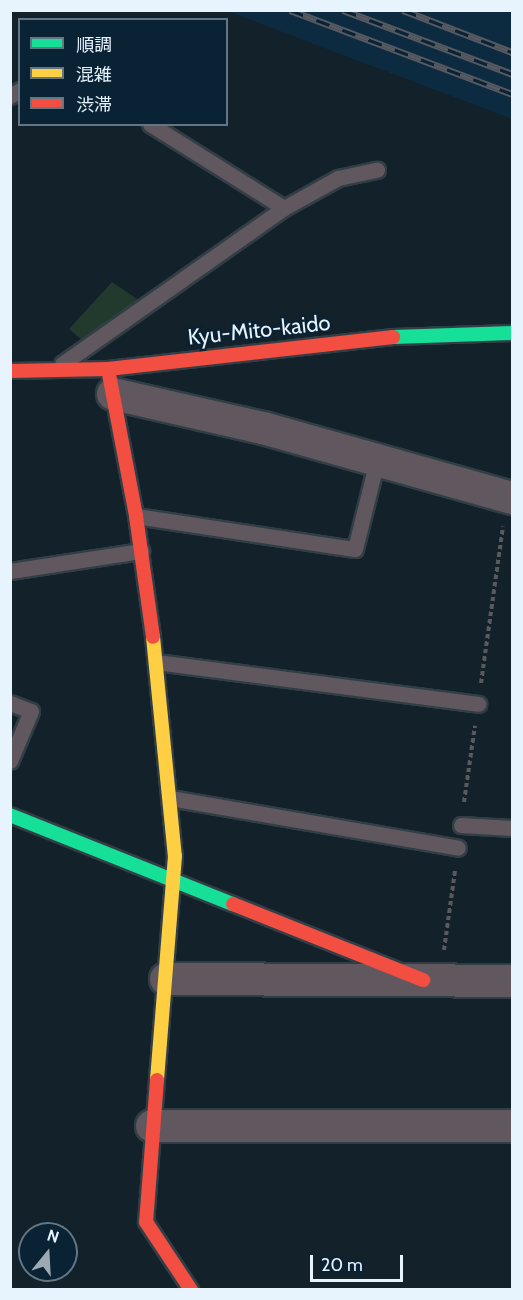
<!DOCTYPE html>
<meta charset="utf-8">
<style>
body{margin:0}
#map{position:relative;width:523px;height:1300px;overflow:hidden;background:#13212a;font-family:Cabin,"Noto Sans JP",sans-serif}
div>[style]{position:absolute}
.built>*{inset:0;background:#0d2b40}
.green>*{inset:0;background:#223a2d}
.path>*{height:4px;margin-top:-2px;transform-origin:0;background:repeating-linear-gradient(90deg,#595960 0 4.5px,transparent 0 7.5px)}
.roads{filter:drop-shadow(2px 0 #323e46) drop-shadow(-2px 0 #323e46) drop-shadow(0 2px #323e46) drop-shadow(0 -2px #323e46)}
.lane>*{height:15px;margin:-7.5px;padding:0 7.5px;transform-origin:7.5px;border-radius:7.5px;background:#60585e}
.street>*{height:32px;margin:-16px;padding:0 16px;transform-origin:16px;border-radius:16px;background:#60585e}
.fast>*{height:14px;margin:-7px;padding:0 7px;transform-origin:7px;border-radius:7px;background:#16e098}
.slow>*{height:14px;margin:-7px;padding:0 7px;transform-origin:7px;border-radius:7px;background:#ffcf43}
.jam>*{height:14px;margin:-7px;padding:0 7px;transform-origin:7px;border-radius:7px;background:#f24e42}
.rail>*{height:7px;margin-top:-3.5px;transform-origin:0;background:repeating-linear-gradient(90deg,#092234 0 14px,#575a61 0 28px);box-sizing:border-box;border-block:2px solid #575a61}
span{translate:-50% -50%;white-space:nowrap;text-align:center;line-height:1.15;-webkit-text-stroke:4.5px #092234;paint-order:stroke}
.street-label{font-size:22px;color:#e7f3fd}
.frame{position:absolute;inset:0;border:12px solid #e7f3fd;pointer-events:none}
.legend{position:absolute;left:18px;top:18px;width:210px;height:108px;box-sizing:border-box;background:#092234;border:2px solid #627684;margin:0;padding:8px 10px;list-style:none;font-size:18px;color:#e7f3fd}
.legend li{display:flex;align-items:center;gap:12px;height:30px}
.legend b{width:30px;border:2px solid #627684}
.north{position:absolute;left:18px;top:1222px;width:60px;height:60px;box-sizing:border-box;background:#092234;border:2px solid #627684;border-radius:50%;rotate:18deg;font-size:16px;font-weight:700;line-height:24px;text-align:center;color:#e7f3fd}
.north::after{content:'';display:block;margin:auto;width:21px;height:27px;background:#9daab3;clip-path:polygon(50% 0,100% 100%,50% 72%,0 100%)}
.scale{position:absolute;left:310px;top:1255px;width:93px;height:27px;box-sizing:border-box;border:3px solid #e7f3fd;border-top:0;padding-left:8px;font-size:18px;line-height:21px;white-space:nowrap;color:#e7f3fd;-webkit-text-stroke:4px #092234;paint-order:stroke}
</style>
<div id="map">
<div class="built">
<i style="clip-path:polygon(227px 11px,512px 11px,512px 119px)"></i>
</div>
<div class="green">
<i style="clip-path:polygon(112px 282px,146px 305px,88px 345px,69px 329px)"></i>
</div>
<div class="path">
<i style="left:481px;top:683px;width:158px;rotate:-82deg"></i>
<i style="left:464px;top:802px;width:77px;rotate:-81.8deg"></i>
<i style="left:444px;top:950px;width:80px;rotate:-82.1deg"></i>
</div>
<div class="roads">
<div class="lane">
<i style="left:10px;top:96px;width:12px;rotate:-31deg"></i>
<i style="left:284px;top:208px;width:62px;rotate:-29.1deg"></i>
<i style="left:338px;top:178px;width:40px;rotate:-12deg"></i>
<i style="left:62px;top:364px;width:271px;rotate:-35.1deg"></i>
<i style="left:284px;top:208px;width:158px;rotate:-147.9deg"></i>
<i style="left:136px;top:516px;width:221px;rotate:8.6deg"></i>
<i style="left:355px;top:549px;width:92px;rotate:-76.1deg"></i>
<i style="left:10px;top:571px;width:133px;rotate:-8.7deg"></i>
<i style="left:156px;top:662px;width:325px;rotate:7.4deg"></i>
<i style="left:10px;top:703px;width:22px;rotate:21deg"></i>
<i style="left:31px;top:711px;width:54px;rotate:112.8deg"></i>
<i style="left:170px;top:798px;width:292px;rotate:9.8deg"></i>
<i style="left:461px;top:825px;width:51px;rotate:3.4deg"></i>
</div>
<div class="street">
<i style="left:113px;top:394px;width:154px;rotate:12.8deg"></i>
<i style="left:263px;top:428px;width:259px;rotate:15.7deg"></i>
<i style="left:166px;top:979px;width:346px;rotate:0.3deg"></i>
<i style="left:152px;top:1126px;width:360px"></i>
</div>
<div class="fast">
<i style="left:393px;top:337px;width:119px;rotate:-1.9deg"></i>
<i style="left:10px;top:815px;width:240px;rotate:21.8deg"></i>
</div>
<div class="slow">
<i style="left:153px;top:637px;width:220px;rotate:84.3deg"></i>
<i style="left:175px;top:856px;width:225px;rotate:94.6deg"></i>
</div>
<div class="jam">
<i style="left:108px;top:369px;width:150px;rotate:79.2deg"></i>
<i style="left:136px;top:516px;width:122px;rotate:82deg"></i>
<i style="left:10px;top:371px;width:98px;rotate:-1.2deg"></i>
<i style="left:108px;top:369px;width:287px;rotate:-6.4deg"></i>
<i style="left:233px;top:904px;width:205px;rotate:21.8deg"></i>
<i style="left:157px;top:1080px;width:142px;rotate:94.4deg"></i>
<i style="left:146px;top:1222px;width:82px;rotate:56.5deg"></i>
</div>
</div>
<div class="rail">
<i style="left:290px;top:10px;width:237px;rotate:20.7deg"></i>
<i style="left:343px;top:10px;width:181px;rotate:20.7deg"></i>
<i style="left:403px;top:10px;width:117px;rotate:21.1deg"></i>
</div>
<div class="street-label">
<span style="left:259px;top:330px;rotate:-6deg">Kyu-Mito-kaido</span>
</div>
<div class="frame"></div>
<ul class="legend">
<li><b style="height:8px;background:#16e098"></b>順調</li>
<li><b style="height:8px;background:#ffcf43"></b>混雑</li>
<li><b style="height:8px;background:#f24e42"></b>渋滞</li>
</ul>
<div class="north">N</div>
<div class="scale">20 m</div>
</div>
